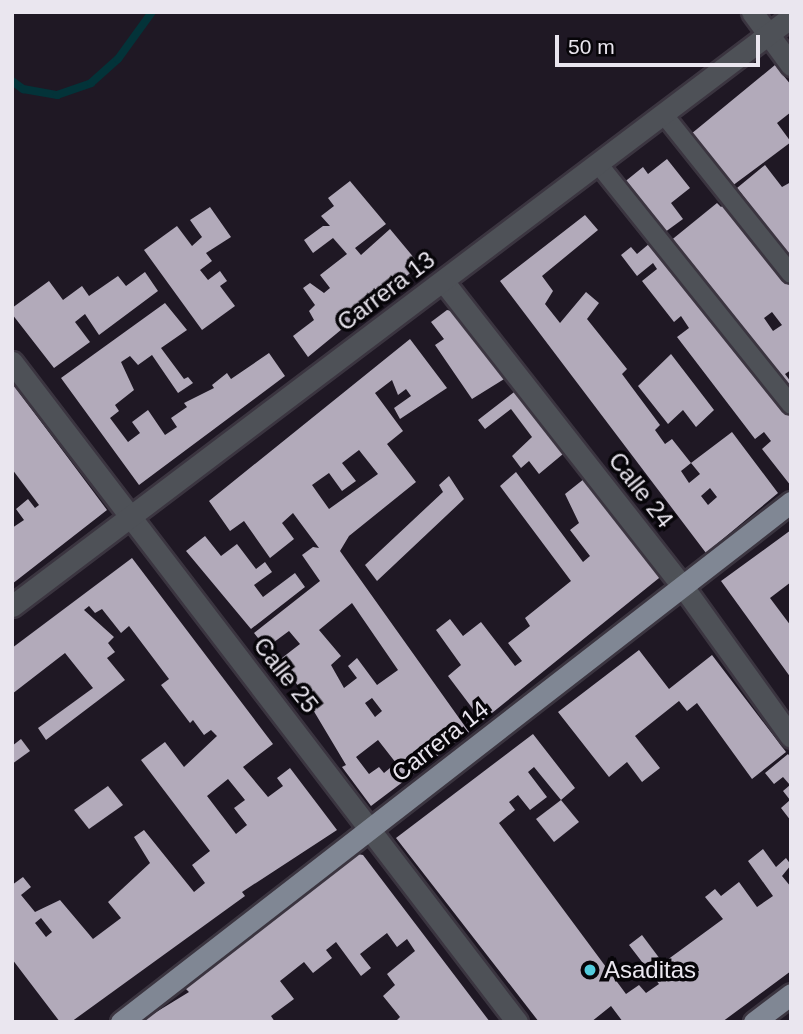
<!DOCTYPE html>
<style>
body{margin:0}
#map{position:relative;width:803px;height:1034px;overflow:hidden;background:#1f1824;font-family:Helvetica,sans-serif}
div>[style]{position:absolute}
.stream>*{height:8px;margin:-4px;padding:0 4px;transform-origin:4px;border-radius:4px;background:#033339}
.building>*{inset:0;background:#b2aaba}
.roads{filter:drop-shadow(2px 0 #3b3540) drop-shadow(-2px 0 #3b3540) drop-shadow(0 2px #3b3540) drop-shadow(0 -2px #3b3540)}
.pedestrian>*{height:18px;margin:-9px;padding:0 9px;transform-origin:9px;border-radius:9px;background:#4e5157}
.minor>*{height:21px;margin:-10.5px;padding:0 10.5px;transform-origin:10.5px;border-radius:10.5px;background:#4e5157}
.primary>*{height:21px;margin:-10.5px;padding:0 10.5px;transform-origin:10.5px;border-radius:10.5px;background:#808794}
.dots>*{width:19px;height:19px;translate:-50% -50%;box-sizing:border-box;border:4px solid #070509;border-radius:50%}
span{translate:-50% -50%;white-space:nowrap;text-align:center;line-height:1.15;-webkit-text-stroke:7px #070509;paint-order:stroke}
.street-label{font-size:24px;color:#eae6ef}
.poi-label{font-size:24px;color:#eae6ef}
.left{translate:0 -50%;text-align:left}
.frame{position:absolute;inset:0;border:14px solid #eae6ef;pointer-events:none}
.scale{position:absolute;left:555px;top:35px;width:205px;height:32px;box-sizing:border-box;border:4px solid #eae6ef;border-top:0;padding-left:9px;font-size:21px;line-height:24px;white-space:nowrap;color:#eae6ef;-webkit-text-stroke:5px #070509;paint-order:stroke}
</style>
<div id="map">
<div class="stream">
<i style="left:12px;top:81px;width:14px;rotate:36deg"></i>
<i style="left:23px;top:89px;width:35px;rotate:10deg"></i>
<i style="left:57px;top:95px;width:36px;rotate:-19deg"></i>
<i style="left:91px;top:83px;width:36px;rotate:-42deg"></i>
<i style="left:118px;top:59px;width:58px;rotate:-54.1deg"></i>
</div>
<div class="building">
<i style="clip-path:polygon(775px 65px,791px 85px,791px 112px,777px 123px,791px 142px,732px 186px,691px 134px)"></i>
<i style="clip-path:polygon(667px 159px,690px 188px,671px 203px,683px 219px,661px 235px,622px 184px,643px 167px,648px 174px)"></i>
<i style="clip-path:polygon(765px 165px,782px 187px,791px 182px,791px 258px,737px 188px)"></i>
<i style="clip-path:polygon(350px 181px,386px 224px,355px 248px,361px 255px,390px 229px,420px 265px,308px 357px,293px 336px,314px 320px,309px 311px,315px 305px,303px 288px,310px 283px,324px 293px,330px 288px,320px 275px,347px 254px,333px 238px,313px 253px,304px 240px,323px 226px,330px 226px,321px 216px,334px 206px,328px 198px)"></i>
<i style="clip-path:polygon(evenodd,730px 200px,791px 277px,791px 370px,785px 374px,791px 382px,791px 395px,669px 242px,717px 203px,721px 207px,730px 200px,772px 312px,782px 325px,773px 331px,764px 318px,772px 312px)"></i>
<i style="clip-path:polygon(210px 207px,231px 237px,206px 253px,212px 261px,200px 270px,208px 280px,220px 271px,227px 281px,220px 286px,235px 306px,202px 330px,144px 250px,177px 226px,192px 246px,202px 237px,190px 220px)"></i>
<i style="clip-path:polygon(evenodd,585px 215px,598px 230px,542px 276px,553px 291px,545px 304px,560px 323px,586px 292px,599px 303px,587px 319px,627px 369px,622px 374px,660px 425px,655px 430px,665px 444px,672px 439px,691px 463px,681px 471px,689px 483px,700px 474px,691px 463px,732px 432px,778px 493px,706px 553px,500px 281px,585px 215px,710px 488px,717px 497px,708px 505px,701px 496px,710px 488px)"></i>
<i style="clip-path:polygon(656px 238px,791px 410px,791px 486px,762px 449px,771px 441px,764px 432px,755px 439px,677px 337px,689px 328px,681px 316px,674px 322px,642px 281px,657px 269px,653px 263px,637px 276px,621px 255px,631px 247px,637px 254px)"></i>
<i style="clip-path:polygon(145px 272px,158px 291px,99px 335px,85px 314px,75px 322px,90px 342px,54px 368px,12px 314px,12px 308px,49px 281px,63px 300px,82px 286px,89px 296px,118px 276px,126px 286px)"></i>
<i style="clip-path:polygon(165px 303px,187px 330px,161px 348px,184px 379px,188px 377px,193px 383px,178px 393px,152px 355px,138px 365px,130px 356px,121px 362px,134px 390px,115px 405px,119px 411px,110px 418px,128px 442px,140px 433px,132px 422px,148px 410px,165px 435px,177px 427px,171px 418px,187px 407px,184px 403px,214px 388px,212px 385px,227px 373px,231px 379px,269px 353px,285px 376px,139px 485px,61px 378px)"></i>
<i style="clip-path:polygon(447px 310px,456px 312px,509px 376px,472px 399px,435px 345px,444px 339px,431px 322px)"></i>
<i style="clip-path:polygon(evenodd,410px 339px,447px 388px,400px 419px,394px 408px,411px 396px,406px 389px,398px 395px,392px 380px,375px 393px,403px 431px,387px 444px,416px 482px,349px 536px,340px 551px,469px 732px,371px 806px,342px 767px,346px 765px,300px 688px,278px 661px,300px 644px,289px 631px,266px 648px,254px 633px,320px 581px,302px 555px,313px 547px,319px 548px,293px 513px,282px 523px,294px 539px,270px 558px,244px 521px,230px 531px,209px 501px,410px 339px,359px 450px,378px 474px,329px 509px,312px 485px,329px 473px,342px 491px,356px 481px,342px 463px,359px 450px,410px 339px,352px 603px,398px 670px,377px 685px,357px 658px,348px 666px,357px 678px,344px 688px,331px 665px,341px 656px,319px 630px,352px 603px,410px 339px,372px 698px,382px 711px,375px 717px,365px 703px,372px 698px,410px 339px,378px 740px,396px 763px,384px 773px,379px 767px,369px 774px,356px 757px,378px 740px)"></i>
<i style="clip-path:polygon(671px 354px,714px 410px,696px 427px,683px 410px,668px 424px,638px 386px)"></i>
<i style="clip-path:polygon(12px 383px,107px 510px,12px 584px,12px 528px,24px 520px,16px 509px,28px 499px,35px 508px,39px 505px,12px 469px)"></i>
<i style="clip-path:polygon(522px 386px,569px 449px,539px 474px,529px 461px,521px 468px,512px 456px,532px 437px,511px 409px,485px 429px,478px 420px)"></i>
<i style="clip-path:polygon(516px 472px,583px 562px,590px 556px,570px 530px,579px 523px,565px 494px,589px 475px,664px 574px,482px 721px,448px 676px,461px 665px,436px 630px,450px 619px,463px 636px,481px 622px,515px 666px,522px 661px,508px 643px,530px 626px,525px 618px,571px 581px,500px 486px)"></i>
<i style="clip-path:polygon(449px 476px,464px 499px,377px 581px,365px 565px,443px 492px,439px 485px)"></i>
<i style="clip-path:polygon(791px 530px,791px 582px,770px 598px,791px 626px,791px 678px,721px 581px)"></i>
<i style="clip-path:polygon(205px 536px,221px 556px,237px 544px,256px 569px,265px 562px,272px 572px,254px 585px,263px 597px,295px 573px,305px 587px,251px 629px,186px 551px)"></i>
<i style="clip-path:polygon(evenodd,132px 558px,273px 744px,243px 767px,268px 797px,283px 786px,277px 778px,290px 768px,337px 830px,242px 892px,245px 896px,71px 1022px,60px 1022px,12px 959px,12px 885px,23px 877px,31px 887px,21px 895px,35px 912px,60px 900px,93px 939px,121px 918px,108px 902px,150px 863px,134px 837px,144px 830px,194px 892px,205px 883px,192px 865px,210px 851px,141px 760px,165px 742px,184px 767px,217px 736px,211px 730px,204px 735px,193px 720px,190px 723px,161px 685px,169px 679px,129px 626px,121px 633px,102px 609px,95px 613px,89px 606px,84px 610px,114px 637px,108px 643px,115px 652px,107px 658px,125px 680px,46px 740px,38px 728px,93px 688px,65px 653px,12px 694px,12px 648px,132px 558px,228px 779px,245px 800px,234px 808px,247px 825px,236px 834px,207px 796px,228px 779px,132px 558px,41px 918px,52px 932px,46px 937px,35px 923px,41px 918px)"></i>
<i style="clip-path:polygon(639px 650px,669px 689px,712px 655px,786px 752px,752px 779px,697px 703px,687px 711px,679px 701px,635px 736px,660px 768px,642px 782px,627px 762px,609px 777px,558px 712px)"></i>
<i style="clip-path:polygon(533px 734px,575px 788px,561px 800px,534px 767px,528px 772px,547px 797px,530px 810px,518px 795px,509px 802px,515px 810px,499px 823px,626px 994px,639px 985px,646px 993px,659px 984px,629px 945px,642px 935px,663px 963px,723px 919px,705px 897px,715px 889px,721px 896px,739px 882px,757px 907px,773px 896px,748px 861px,763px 849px,776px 867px,786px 858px,791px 865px,782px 876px,791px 887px,791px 971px,722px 1022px,623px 1022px,611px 1006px,591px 1022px,539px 1022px,396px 838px)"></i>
<i style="clip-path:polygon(21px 739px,30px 751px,12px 764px,12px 746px)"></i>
<i style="clip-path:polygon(788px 754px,791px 758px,791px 821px,781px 808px,790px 800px,783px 791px,790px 785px,783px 777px,774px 784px,765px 773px)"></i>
<i style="clip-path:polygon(108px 786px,123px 805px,89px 829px,74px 810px)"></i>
<i style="clip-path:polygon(561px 800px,579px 822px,554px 842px,536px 819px)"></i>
<i style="clip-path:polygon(357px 854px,363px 855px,490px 1022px,395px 1022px,400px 1017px,383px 996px,395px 985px,387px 974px,415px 951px,407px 939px,397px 947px,387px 933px,360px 954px,371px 968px,361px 976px,336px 942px,326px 950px,332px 958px,313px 973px,304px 962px,280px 981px,294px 999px,271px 1016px,275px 1022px,140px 1022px,189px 992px,184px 987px)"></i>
</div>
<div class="roads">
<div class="pedestrian">
<i style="left:664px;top:115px;width:203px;rotate:51.4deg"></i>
<i style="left:599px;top:165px;width:307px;rotate:51.3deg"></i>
</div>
<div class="minor">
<i style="left:752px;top:12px;width:66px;rotate:53.7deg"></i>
<i style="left:443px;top:281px;width:385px;rotate:51.9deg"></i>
<i style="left:681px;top:584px;width:188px;rotate:54.3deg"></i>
<i style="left:12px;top:362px;width:831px;rotate:52.58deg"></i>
<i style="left:12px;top:606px;width:977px;rotate:-37.09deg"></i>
</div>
<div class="primary">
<i style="left:121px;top:1022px;width:848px;rotate:-37.82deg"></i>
<i style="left:754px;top:1022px;width:46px;rotate:-37.1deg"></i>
</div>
</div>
<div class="dots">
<i style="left:590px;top:970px;background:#53cbdc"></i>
</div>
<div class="street-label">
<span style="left:386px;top:291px;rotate:-37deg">Carrera 13</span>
<span style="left:641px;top:490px;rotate:52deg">Calle 24</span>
<span style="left:286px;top:675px;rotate:52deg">Calle 25</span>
<span style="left:440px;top:741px;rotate:-38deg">Carrera 14</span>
</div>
<div class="poi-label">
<span class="left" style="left:604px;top:970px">Asaditas</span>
</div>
<div class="frame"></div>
<div class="scale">50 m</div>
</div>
